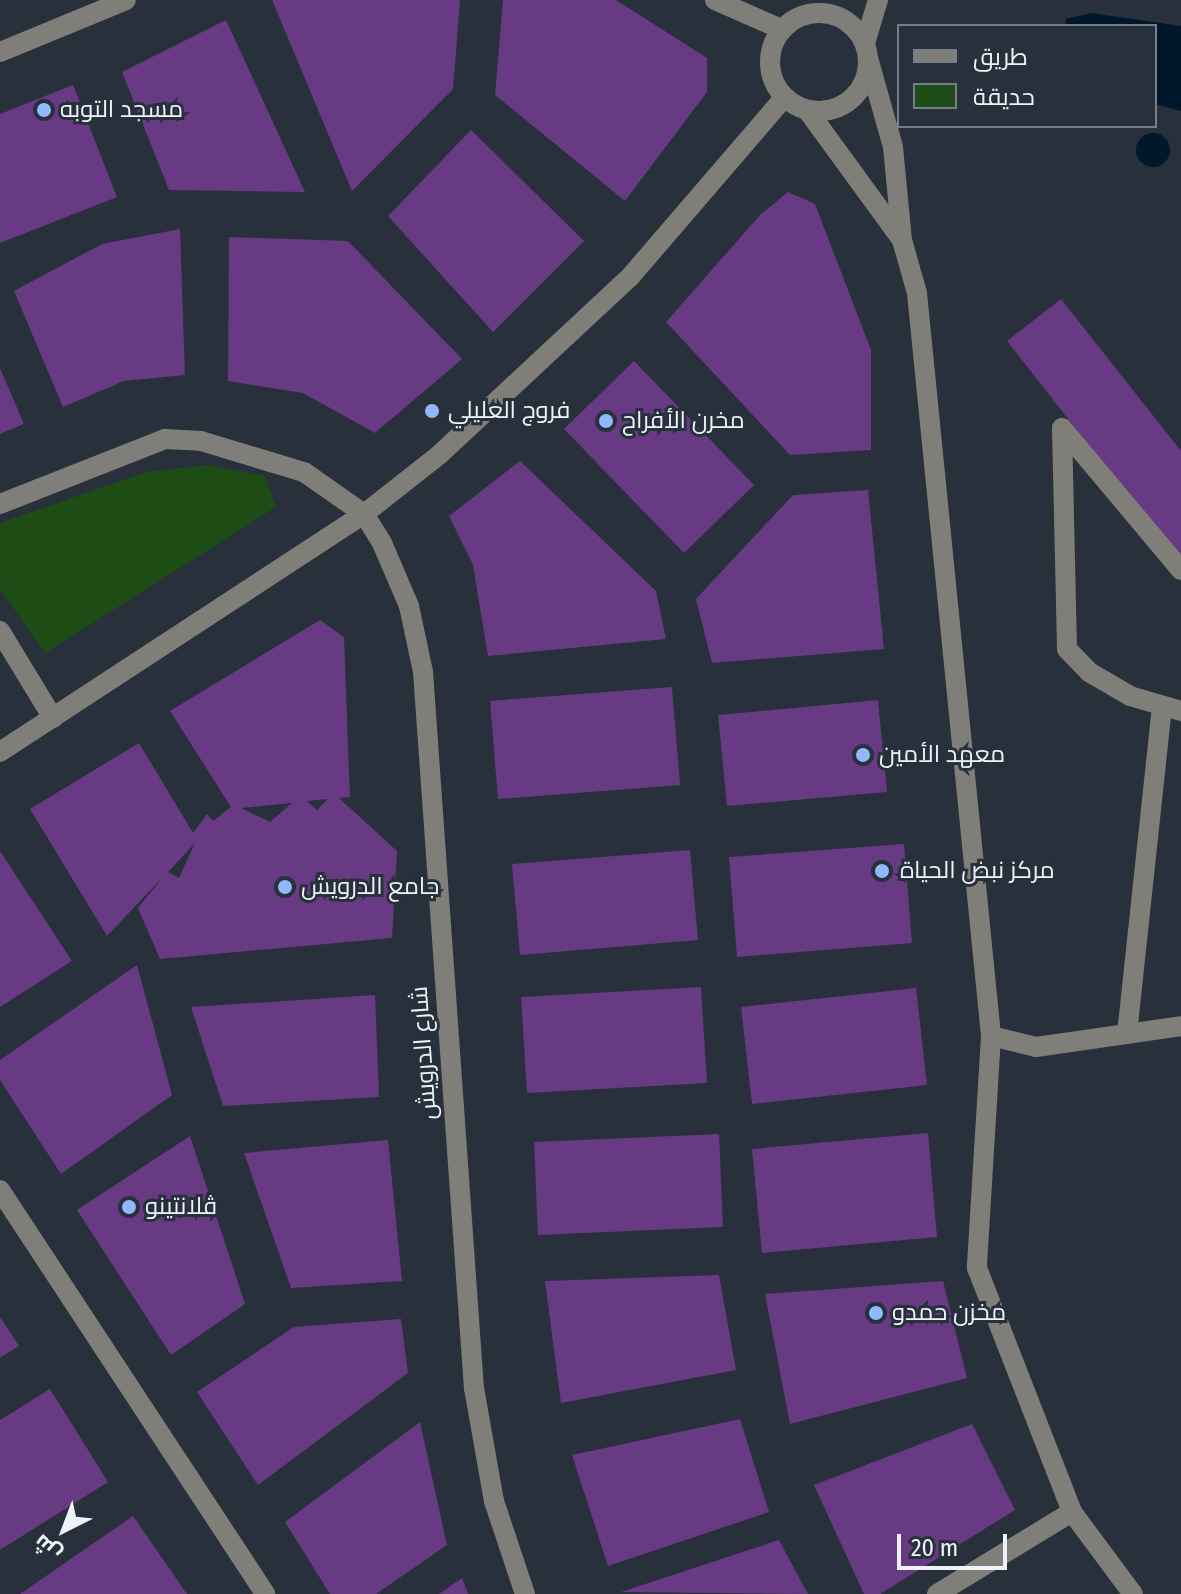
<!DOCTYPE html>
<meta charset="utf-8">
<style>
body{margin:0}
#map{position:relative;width:1181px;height:1594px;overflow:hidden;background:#28303b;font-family:"Fira Sans Condensed",Cairo,sans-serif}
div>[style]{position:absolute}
.green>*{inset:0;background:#1d4d15}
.water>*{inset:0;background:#00182b}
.round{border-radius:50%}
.building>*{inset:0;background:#683a83}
.minor>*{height:20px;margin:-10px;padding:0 10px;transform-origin:10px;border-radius:10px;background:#807e78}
.minor>.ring{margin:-10px;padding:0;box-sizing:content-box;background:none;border:20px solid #807e78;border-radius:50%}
.dots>*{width:22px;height:22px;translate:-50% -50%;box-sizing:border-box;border:4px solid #28303b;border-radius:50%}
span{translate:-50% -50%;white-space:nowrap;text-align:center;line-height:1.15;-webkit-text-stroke:6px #28303b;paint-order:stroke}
.poi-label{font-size:24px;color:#eef3fa}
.left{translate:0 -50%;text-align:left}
.street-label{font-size:24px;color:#eef3fa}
.legend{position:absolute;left:897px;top:24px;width:260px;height:104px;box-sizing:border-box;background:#28303b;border:2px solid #777e87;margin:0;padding:10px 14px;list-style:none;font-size:24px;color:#eef3fa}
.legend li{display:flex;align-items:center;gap:16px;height:40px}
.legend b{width:40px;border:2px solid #777e87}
.north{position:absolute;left:24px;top:1490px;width:80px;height:80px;-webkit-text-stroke:6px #28303b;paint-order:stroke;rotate:222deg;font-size:22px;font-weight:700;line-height:32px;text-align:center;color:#eef3fa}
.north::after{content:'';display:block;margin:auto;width:28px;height:36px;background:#eef3fa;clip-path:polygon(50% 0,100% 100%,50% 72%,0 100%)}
.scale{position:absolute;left:897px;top:1534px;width:110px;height:36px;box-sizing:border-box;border:4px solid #eef3fa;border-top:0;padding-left:10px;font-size:24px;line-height:28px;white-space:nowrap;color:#eef3fa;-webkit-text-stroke:6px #28303b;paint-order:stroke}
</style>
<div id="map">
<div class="green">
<i style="clip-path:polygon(208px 465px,265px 476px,276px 507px,45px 653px,0 589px,0 523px,146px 472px)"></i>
</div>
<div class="water">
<i style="clip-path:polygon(1091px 13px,1181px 26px,1181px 111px,1155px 104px,1155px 26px,1065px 26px,1066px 19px)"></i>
<i class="round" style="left:1136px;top:133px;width:34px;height:34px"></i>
</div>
<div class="building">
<i style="clip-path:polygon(272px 0,460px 0,453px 89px,352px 191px)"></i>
<i style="clip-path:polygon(503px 0,616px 0,707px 58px,707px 92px,625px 201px,495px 95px)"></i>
<i style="clip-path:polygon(226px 20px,305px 192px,169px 190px,122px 72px)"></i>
<i style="clip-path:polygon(73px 85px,117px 197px,0 243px,0 114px)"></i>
<i style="clip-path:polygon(471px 130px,584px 241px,493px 332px,388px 216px)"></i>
<i style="clip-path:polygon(788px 192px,815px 204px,871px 350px,871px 450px,790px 455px,666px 322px,761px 214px)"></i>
<i style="clip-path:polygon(180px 229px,185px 375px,124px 381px,63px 407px,14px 291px,102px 244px)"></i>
<i style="clip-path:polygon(229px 237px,348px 241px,462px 359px,375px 433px,303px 393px,228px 381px)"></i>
<i style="clip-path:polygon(1061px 299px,1181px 451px,1181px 563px,1007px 341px)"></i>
<i style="clip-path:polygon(634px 361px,754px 485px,684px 553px,564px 429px)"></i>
<i style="clip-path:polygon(0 368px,24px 424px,0 434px)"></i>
<i style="clip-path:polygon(520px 461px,656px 591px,666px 639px,488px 656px,473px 565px,449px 516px)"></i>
<i style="clip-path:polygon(868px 490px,884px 649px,712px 663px,696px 599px,793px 495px)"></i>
<i style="clip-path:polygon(evenodd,320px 620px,344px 637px,350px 797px,339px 798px,397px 851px,392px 938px,160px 959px,138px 908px,162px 878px,107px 936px,30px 809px,139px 743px,193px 833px,207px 814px,213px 821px,231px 807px,170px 711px,320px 620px,328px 799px,317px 810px,307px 801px,328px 799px,320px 620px,292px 803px,270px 822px,241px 808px,292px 803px,320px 620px,195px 843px,179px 878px,168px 872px,195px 843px)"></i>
<i style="clip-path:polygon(672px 687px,680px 785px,498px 799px,490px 701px)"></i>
<i style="clip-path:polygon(878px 700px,887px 792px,727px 806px,718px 715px)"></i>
<i style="clip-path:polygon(904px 844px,912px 943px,737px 957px,729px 857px)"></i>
<i style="clip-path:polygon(690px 850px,698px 940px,520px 955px,512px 864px)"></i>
<i style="clip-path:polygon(0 851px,72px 961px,0 1007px)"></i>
<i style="clip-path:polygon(137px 965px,172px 1095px,61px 1174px,0 1080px,0 1060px)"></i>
<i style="clip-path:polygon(701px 987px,707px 1083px,527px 1093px,521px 997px)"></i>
<i style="clip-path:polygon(916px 988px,927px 1085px,752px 1104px,741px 1007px)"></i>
<i style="clip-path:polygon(375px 995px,379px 1097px,223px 1106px,191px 1007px)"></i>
<i style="clip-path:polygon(928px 1133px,937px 1237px,762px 1253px,752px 1149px)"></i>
<i style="clip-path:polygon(719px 1134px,723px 1227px,538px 1235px,534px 1142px)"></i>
<i style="clip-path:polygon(190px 1136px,245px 1304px,171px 1355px,77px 1210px)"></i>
<i style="clip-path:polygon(388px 1140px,402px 1281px,291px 1288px,244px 1153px)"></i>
<i style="clip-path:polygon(719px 1275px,736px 1370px,561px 1403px,545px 1281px)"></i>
<i style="clip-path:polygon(943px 1281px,967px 1378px,790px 1424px,765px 1294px)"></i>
<i style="clip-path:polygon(0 1317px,19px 1346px,0 1358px)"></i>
<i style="clip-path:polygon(401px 1319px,408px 1373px,258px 1485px,197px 1392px,294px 1327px)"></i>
<i style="clip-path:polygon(50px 1389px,108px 1482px,0 1550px,0 1420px)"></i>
<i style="clip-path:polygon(740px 1419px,769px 1512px,608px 1566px,572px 1455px)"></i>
<i style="clip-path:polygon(420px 1422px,447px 1545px,376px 1594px,330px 1594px,285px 1522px)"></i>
<i style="clip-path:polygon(972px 1424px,1015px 1510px,880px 1594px,864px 1594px,814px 1485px)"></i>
<i style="clip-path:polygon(133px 1516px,187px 1594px,20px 1594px)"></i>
<i style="clip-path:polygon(779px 1540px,808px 1594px,621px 1592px)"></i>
<i style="clip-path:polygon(462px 1578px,468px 1594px,439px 1594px)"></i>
</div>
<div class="minor">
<i style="left:715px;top:0;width:72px;rotate:23.7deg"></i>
<i class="ring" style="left:770px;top:13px;width:78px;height:78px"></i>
<i style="left:865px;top:43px;width:45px;rotate:-73.2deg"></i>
<i style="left:0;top:52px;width:136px;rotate:-22.4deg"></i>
<i style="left:868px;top:58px;width:92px;rotate:74.3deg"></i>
<i style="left:893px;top:147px;width:93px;rotate:84.5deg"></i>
<i style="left:902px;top:240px;width:55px;rotate:74.2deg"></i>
<i style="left:917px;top:293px;width:747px;rotate:84.31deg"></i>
<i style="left:991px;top:1036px;width:232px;rotate:93.5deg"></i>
<i style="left:977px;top:1268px;width:262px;rotate:68.7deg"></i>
<i style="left:1072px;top:1512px;width:102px;rotate:53.4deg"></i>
<i style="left:808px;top:111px;width:156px;rotate:53.9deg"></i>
<i style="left:0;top:504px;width:177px;rotate:-21.5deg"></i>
<i style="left:165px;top:439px;width:36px;rotate:3deg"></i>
<i style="left:201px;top:441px;width:108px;rotate:16.8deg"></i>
<i style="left:304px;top:472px;width:73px;rotate:35deg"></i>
<i style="left:364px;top:514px;width:34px;rotate:58deg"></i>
<i style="left:382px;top:543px;width:69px;rotate:66.8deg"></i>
<i style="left:409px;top:606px;width:67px;rotate:78deg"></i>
<i style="left:423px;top:672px;width:718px;rotate:85.93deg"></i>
<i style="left:474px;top:1388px;width:115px;rotate:80deg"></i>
<i style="left:494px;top:1501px;width:98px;rotate:71.6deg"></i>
<i style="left:1181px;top:570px;width:185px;rotate:-130deg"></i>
<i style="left:1062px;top:428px;width:221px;rotate:88.7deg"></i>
<i style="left:1067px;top:649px;width:32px;rotate:46deg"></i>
<i style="left:1089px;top:672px;width:48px;rotate:30.3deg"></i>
<i style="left:1130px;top:696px;width:53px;rotate:16.4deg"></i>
<i style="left:0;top:631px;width:102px;rotate:58.7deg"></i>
<i style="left:0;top:752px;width:435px;rotate:-33.2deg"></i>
<i style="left:364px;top:514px;width:95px;rotate:-38.2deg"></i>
<i style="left:439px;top:455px;width:261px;rotate:-43deg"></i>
<i style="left:630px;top:277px;width:236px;rotate:-49.3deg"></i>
<i style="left:1127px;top:1034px;width:330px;rotate:-83.9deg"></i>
<i style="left:991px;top:1036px;width:46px;rotate:13.7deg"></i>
<i style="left:1036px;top:1047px;width:147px;rotate:-8.2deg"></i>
<i style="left:0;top:1190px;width:483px;rotate:56.7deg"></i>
<i style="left:937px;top:1594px;width:158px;rotate:-31.3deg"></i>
</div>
<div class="dots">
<i style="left:44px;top:110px;background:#91b8fd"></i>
<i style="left:432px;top:411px;background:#91b8fd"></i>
<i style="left:606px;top:421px;background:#91b8fd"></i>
<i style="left:863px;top:755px;background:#91b8fd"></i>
<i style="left:882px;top:871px;background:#91b8fd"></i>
<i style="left:285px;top:887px;background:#91b8fd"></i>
<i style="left:129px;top:1207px;background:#91b8fd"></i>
<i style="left:876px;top:1313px;background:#91b8fd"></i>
</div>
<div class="poi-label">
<span class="left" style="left:60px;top:110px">مسجد التوبه</span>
<span class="left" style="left:448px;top:411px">فروج العليلي</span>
<span class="left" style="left:622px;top:421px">مخرن الأفراح</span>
<span class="left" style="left:879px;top:755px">معهد الأمين</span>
<span class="left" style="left:900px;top:871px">مركز نبض الحياة</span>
<span class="left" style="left:301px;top:887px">جامع الدرويش</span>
<span class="left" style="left:145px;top:1207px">ڤلانتينو</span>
<span class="left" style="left:892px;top:1313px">مخزن حمدو</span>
</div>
<div class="street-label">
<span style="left:424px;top:1053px;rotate:-94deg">شارع الدرويش</span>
</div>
<ul class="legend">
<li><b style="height:10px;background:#807e78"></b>طريق</li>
<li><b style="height:22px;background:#1d4d15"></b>حديقة</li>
</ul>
<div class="north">ش</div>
<div class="scale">20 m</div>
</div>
